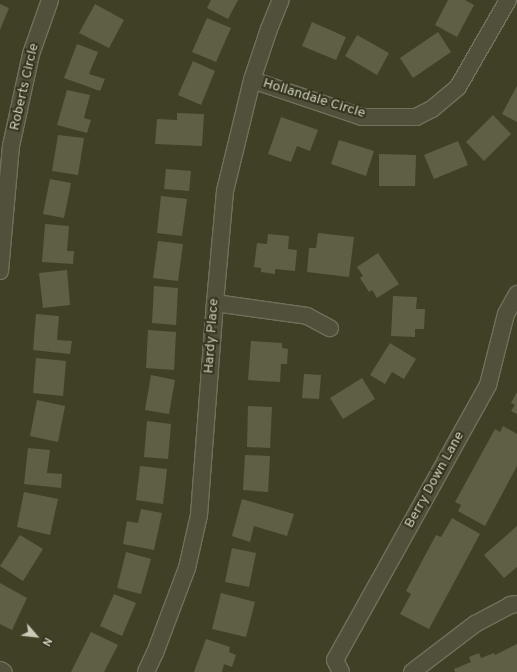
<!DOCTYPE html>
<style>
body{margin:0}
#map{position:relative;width:517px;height:672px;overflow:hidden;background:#404026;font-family:Overpass,sans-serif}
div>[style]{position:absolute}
.building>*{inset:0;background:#5f5f43}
.roads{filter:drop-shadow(1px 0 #70705b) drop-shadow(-1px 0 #70705b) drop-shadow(0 1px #70705b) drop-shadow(0 -1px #70705b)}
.minor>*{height:16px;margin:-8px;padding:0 8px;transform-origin:8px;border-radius:8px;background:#50503b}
span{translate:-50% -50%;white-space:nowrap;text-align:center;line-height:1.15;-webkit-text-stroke:4px #35351f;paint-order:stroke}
.street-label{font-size:14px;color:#cacbb7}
.north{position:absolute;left:16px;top:616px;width:40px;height:40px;-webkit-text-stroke:3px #35351f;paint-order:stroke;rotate:118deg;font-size:11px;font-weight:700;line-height:16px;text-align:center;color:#cacbb7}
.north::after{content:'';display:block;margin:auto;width:14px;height:18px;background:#cacbb7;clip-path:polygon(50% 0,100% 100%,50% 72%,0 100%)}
</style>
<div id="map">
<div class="building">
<i style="clip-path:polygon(211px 0,238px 0,228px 19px,207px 8px)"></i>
<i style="clip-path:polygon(448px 0,465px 0,474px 5px,457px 37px,435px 25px)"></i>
<i style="clip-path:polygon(0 4px,9px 8px,0 30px)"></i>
<i style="clip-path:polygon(95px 4px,124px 20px,109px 48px,79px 33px)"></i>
<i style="clip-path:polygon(207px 18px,231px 28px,216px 62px,192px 52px)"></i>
<i style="clip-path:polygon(312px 22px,346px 37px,336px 60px,302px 46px)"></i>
<i style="clip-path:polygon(438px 32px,451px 52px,413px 78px,400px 58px)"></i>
<i style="clip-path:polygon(357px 35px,389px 53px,377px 75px,345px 56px)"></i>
<i style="clip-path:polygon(77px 44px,98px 52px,89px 74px,105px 79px,100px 91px,64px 78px)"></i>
<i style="clip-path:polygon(193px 61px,215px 71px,201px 105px,178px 95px)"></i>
<i style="clip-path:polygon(517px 86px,517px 122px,502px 114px)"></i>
<i style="clip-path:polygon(67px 90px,90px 95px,84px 118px,91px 120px,87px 133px,57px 125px)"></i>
<i style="clip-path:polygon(177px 113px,204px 114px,202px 146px,155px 144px,157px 119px,177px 120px)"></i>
<i style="clip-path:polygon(493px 115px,511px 134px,484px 161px,466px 142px)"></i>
<i style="clip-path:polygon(281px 117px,318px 130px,310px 151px,297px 146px,291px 162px,268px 154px)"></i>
<i style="clip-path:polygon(58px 135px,84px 138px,78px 175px,52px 171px)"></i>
<i style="clip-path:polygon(339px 140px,374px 151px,366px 176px,331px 164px)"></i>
<i style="clip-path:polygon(458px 141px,468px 165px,434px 179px,424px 155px)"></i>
<i style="clip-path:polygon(379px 154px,416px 155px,415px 186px,379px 186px)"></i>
<i style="clip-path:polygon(166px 169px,191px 171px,189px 191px,164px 189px)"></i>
<i style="clip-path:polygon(50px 179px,71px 183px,64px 218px,43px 214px)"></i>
<i style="clip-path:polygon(161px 196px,187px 199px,182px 236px,157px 233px)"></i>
<i style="clip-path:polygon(45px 224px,69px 226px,67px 251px,74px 251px,73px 264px,42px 262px)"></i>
<i style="clip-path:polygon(318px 233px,354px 237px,349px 277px,307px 272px,309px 248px,316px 248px)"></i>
<i style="clip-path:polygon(268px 234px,289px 236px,288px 249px,297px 250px,295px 271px,275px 269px,275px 274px,261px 272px,261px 268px,254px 267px,257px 243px,267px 244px)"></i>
<i style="clip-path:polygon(158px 241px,183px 244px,178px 281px,153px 278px)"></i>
<i style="clip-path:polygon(378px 253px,399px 284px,377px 298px,372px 290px,369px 292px,360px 278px,363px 276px,357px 267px)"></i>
<i style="clip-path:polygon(67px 270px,70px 305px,43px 308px,39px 273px)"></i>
<i style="clip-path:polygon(154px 286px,178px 288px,176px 325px,152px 323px)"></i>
<i style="clip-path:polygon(393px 296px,417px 297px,416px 309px,425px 309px,424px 329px,415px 329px,415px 337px,391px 336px)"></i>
<i style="clip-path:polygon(36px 314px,59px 316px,57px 340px,72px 341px,70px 354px,33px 350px)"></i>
<i style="clip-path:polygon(148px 330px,176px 332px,174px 370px,146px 368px)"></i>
<i style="clip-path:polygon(251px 341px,282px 343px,282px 348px,288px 349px,287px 364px,281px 364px,280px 382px,248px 380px)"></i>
<i style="clip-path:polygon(390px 343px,416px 359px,404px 379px,392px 372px,385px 384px,370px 375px)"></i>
<i style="clip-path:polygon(36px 358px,66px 361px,63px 396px,33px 393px)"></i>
<i style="clip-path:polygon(304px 374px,321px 375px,319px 399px,302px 398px)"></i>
<i style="clip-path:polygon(151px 375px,175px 380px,169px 414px,145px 410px)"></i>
<i style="clip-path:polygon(362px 378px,375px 399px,343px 419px,330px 398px)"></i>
<i style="clip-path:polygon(517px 392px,517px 414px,511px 411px,515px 405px,511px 403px)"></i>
<i style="clip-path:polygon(37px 400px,65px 406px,58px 442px,30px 436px)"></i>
<i style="clip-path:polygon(248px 406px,272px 407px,270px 448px,247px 447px)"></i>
<i style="clip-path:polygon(147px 421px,171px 424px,168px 459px,144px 457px)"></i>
<i style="clip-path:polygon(503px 426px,517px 434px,517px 466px,485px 526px,458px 511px,461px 505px,455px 502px,495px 429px,500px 432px)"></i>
<i style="clip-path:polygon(28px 448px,50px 450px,47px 473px,62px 474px,61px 488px,24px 484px)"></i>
<i style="clip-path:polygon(245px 455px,270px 456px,268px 492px,243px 490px)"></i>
<i style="clip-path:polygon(140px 466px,167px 469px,163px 504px,136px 500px)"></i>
<i style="clip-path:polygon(24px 492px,58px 499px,50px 535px,17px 527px)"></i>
<i style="clip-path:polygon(242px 499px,294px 514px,287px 536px,254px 526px,250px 542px,232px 536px)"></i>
<i style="clip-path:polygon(141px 509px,162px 513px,154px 550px,123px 544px,127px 521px,138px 523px)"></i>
<i style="clip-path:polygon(452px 518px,480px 534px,429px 629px,400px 614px,411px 594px,406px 591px,436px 535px,441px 537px)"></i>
<i style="clip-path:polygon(517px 526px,517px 567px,504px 578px,484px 555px)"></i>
<i style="clip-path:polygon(20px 535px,43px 549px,23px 581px,0 566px)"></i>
<i style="clip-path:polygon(232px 548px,256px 553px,249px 587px,225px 582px)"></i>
<i style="clip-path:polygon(126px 552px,151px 559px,141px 594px,117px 588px)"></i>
<i style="clip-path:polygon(0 583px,27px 598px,12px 630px,0 624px)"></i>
<i style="clip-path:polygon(221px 593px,255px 602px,246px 637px,212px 629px)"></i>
<i style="clip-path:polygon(114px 594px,136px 603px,122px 636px,100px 626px)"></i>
<i style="clip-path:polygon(91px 632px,118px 645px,104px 672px,71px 672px)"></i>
<i style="clip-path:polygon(206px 639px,230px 647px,229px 652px,236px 655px,232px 667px,224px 664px,222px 672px,194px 672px)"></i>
<i style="clip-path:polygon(517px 644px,517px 672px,455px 672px,454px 669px,471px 662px,469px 657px,479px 653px,481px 658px,494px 653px,495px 655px)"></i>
</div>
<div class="roads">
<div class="minor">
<i style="left:252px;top:80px;width:116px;rotate:18.6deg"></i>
<i style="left:362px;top:117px;width:54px"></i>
<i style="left:416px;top:117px;width:18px;rotate:-27deg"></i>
<i style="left:432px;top:109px;width:34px;rotate:-40deg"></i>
<i style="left:458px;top:87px;width:100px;rotate:-60.1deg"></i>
<i style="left:0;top:271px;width:125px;rotate:-85deg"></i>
<i style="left:11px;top:146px;width:94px;rotate:-77.7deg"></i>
<i style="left:31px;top:54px;width:57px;rotate:-70.6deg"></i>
<i style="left:215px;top:303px;width:93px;rotate:8deg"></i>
<i style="left:307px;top:316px;width:26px;rotate:28deg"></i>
<i style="left:0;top:670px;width:4px;rotate:27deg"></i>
<i style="left:146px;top:672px;width:21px;rotate:-65deg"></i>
<i style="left:155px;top:653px;width:91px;rotate:-69.4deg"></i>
<i style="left:187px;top:568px;width:54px;rotate:-77.2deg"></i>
<i style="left:199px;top:515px;width:213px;rotate:-85.7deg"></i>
<i style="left:215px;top:303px;width:112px;rotate:-84.9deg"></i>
<i style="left:225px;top:191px;width:114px;rotate:-76.3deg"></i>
<i style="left:252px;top:80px;width:54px;rotate:-71.6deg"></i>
<i style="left:269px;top:29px;width:31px;rotate:-68deg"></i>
<i style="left:341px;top:672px;width:13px;rotate:-117deg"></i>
<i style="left:335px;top:660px;width:315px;rotate:-60.9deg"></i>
<i style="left:488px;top:385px;width:73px;rotate:-75.8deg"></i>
<i style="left:506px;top:314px;width:23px;rotate:-61deg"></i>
<i style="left:412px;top:672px;width:79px;rotate:-37.3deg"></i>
<i style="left:475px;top:624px;width:40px;rotate:-28deg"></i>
<i style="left:510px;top:605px;width:7px;rotate:-8deg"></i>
</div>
</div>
<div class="street-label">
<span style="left:25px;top:87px;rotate:-77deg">Roberts Circle</span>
<span style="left:314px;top:99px;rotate:17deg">Hollandale Circle</span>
<span style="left:212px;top:336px;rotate:-86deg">Hardy Place</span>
<span style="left:435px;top:480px;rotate:-61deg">Berry Down Lane</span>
</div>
<div class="north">N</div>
</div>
